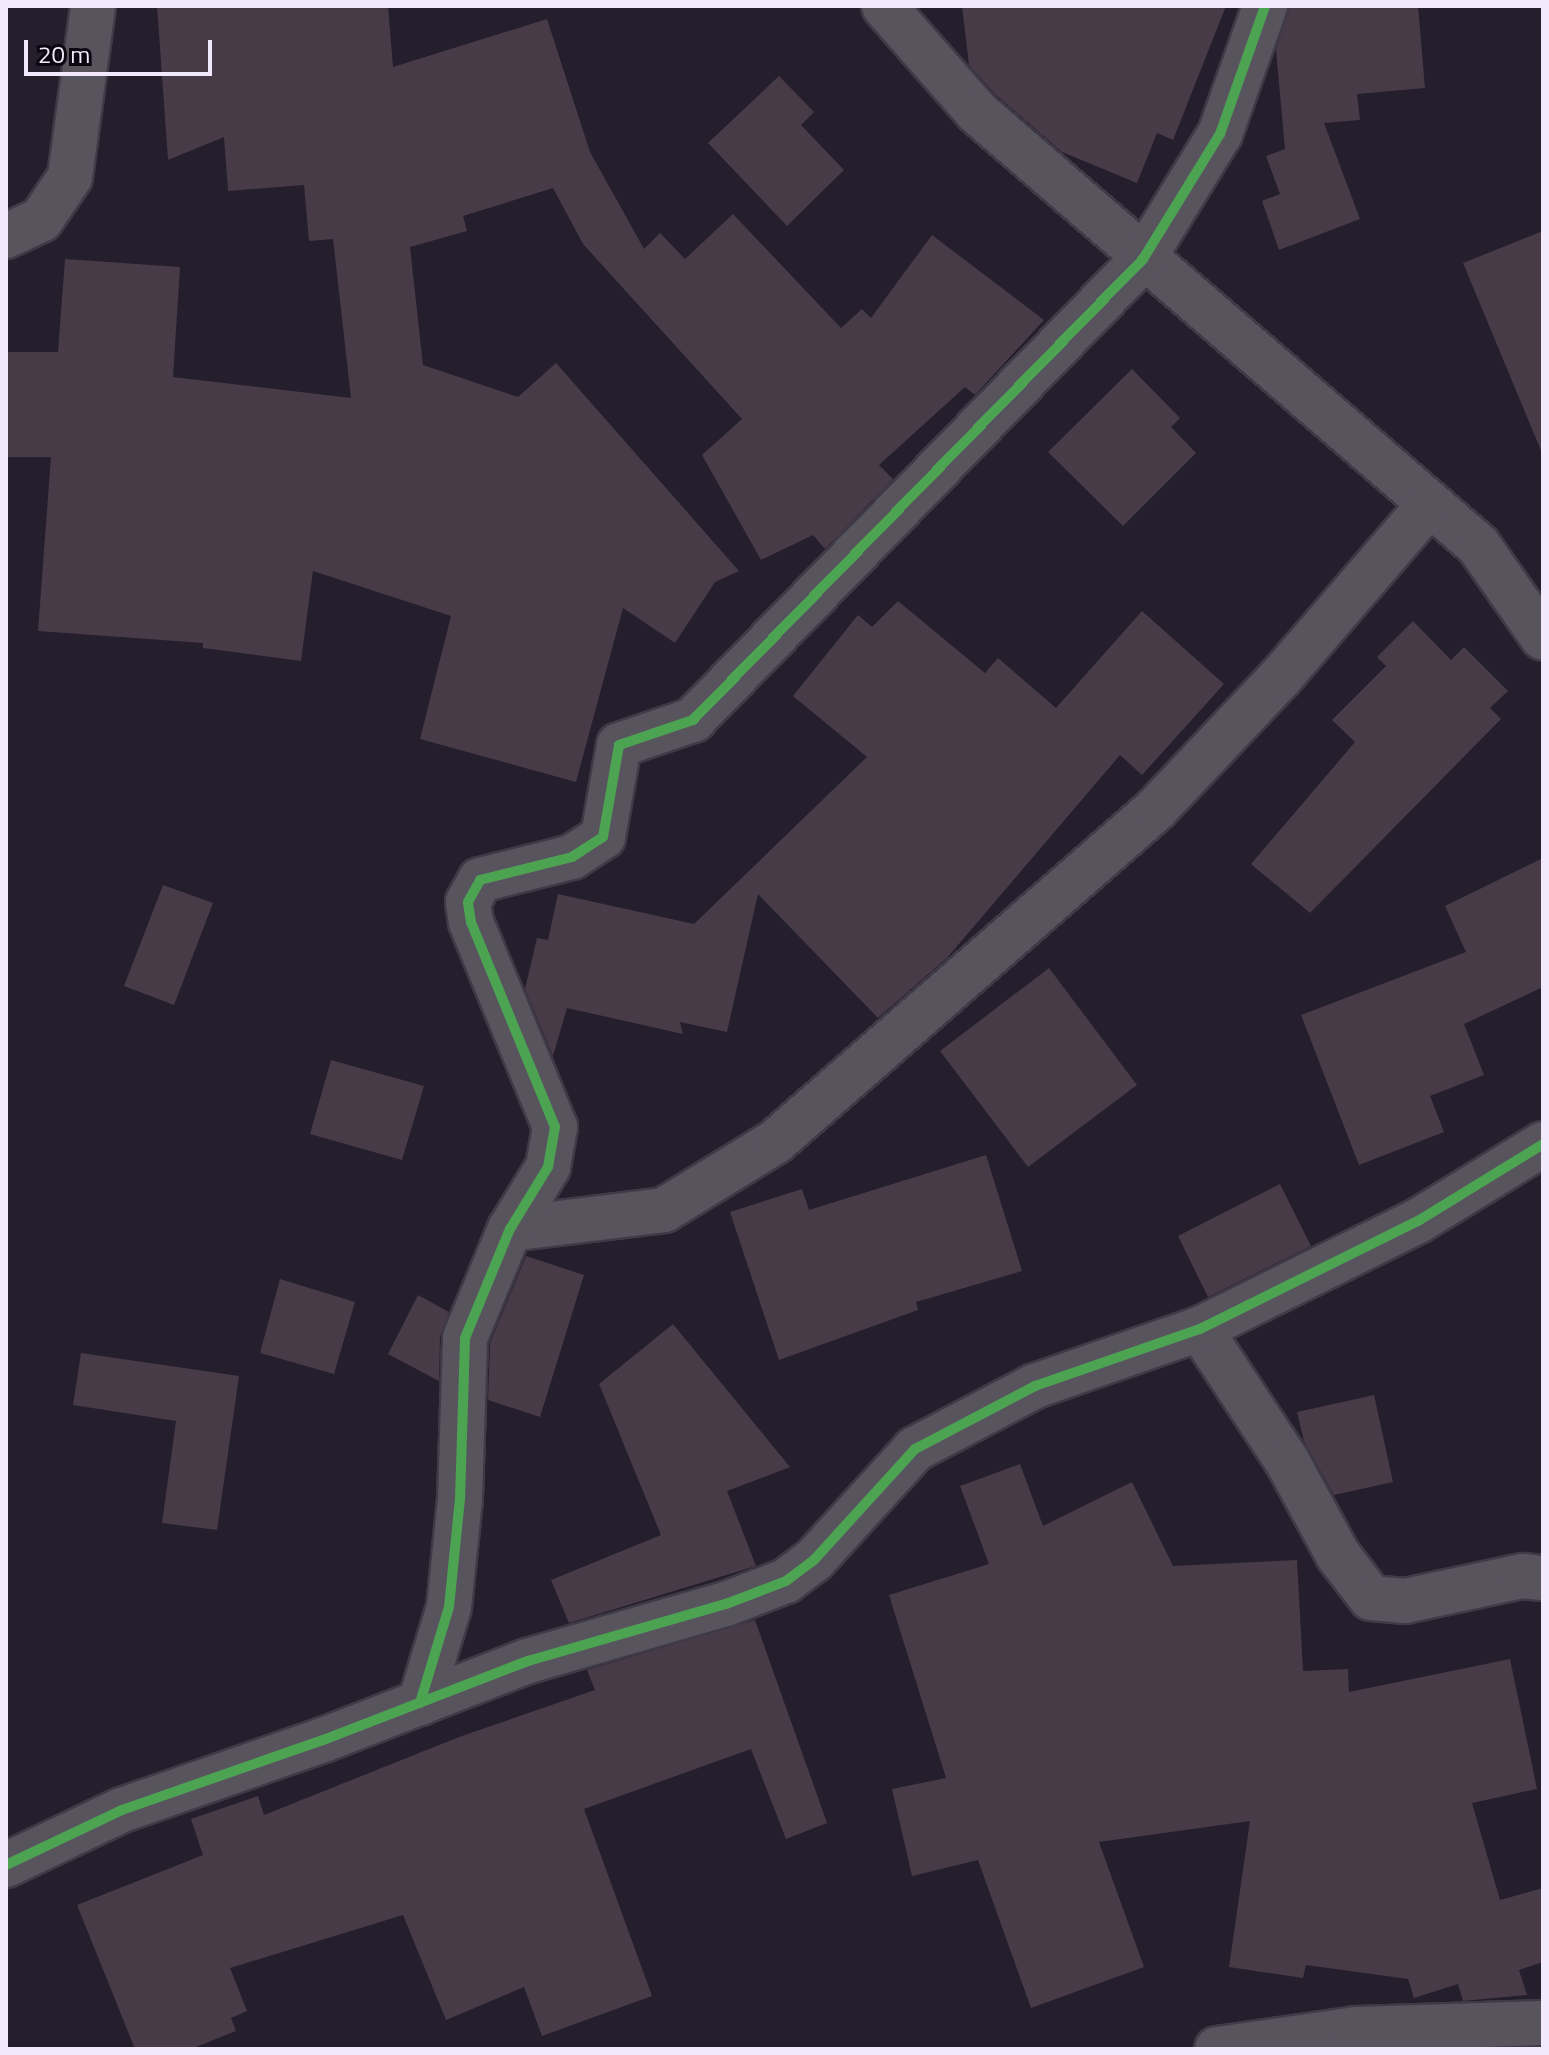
<!DOCTYPE html>
<style>
body{margin:0}
#map{position:relative;width:1549px;height:2055px;overflow:hidden;background:#251e2c;font-family:"Titillium Web",sans-serif}
div>[style]{position:absolute}
.building>*{inset:0;background:#473b47}
.roads{filter:drop-shadow(2px 0 #3f3a46) drop-shadow(-2px 0 #3f3a46) drop-shadow(0 2px #3f3a46) drop-shadow(0 -2px #3f3a46)}
.minor>*{height:44px;margin:-22px;padding:0 22px;transform-origin:22px;border-radius:22px;background:#58545e}
.cycleway>*{height:10px;margin:-5px;padding:0 5px;transform-origin:5px;border-radius:5px;background:#4ca352}
span{translate:-50% -50%;white-space:nowrap;text-align:center;line-height:1.15;-webkit-text-stroke:7px #0b0711;paint-order:stroke}
.frame{position:absolute;inset:0;border:8px solid #f2eafc;pointer-events:none}
.scale{position:absolute;left:24px;top:40px;width:188px;height:36px;box-sizing:border-box;border:4px solid #f2eafc;border-top:0;padding-left:10px;font-size:24px;line-height:28px;white-space:nowrap;color:#f2eafc;-webkit-text-stroke:6px #0b0711;paint-order:stroke}
</style>
<div id="map">
<div class="building">
<i style="clip-path:polygon(157px 6px,388px 6px,393px 67px,547px 19px,590px 152px,644px 249px,660px 233px,685px 259px,733px 214px,841px 328px,862px 309px,871px 318px,932px 235px,1044px 320px,975px 395px,965px 387px,879px 465px,893px 479px,825px 549px,813px 535px,761px 560px,702px 455px,742px 419px,583px 244px,553px 188px,463px 216px,467px 231px,410px 247px,423px 365px,518px 397px,556px 363px,739px 571px,715px 582px,675px 643px,623px 608px,576px 782px,420px 739px,451px 616px,313px 571px,301px 661px,203px 648px,203px 643px,38px 631px,51px 457px,6px 457px,6px 352px,58px 352px,65px 259px,180px 267px,173px 377px,351px 398px,333px 239px,309px 241px,304px 185px,228px 191px,224px 137px,168px 160px)"></i>
<i style="clip-path:polygon(962px 6px,1226px 6px,1173px 140px,1157px 133px,1137px 183px,1062px 152px,995px 94px,969px 65px)"></i>
<i style="clip-path:polygon(1289px 6px,1418px 6px,1425px 88px,1357px 94px,1360px 120px,1324px 123px,1360px 219px,1279px 250px,1262px 201px,1280px 194px,1266px 156px,1285px 149px,1276px 50px)"></i>
<i style="clip-path:polygon(779px 76px,814px 112px,801px 125px,844px 170px,787px 226px,708px 143px)"></i>
<i style="clip-path:polygon(1543px 231px,1543px 453px,1542px 453px,1463px 263px)"></i>
<i style="clip-path:polygon(1132px 369px,1180px 418px,1171px 427px,1196px 453px,1123px 526px,1048px 452px)"></i>
<i style="clip-path:polygon(898px 601px,985px 673px,998px 658px,1056px 708px,1142px 611px,1224px 684px,1142px 775px,1120px 755px,947px 958px,878px 1018px,758px 894px,727px 1032px,680px 1022px,683px 1034px,567px 1008px,553px 1056px,525px 989px,537px 938px,548px 940px,558px 894px,694px 924px,867px 757px,793px 696px,858px 615px,872px 627px)"></i>
<i style="clip-path:polygon(1413px 621px,1451px 660px,1464px 647px,1508px 691px,1490px 708px,1501px 719px,1310px 913px,1251px 864px,1355px 742px,1332px 720px,1386px 666px,1377px 657px)"></i>
<i style="clip-path:polygon(1543px 858px,1543px 987px,1464px 1024px,1484px 1075px,1430px 1096px,1444px 1132px,1359px 1165px,1301px 1015px,1466px 952px,1445px 906px)"></i>
<i style="clip-path:polygon(163px 885px,213px 903px,174px 1005px,124px 986px)"></i>
<i style="clip-path:polygon(1049px 968px,1137px 1085px,1028px 1167px,940px 1051px)"></i>
<i style="clip-path:polygon(331px 1060px,424px 1086px,402px 1160px,310px 1134px)"></i>
<i style="clip-path:polygon(986px 1155px,1022px 1271px,916px 1302px,918px 1310px,779px 1360px,730px 1212px,802px 1189px,809px 1210px)"></i>
<i style="clip-path:polygon(1280px 1184px,1311px 1246px,1208px 1297px,1178px 1236px)"></i>
<i style="clip-path:polygon(526px 1256px,584px 1275px,540px 1417px,488px 1400px,490px 1343px)"></i>
<i style="clip-path:polygon(280px 1279px,355px 1302px,334px 1374px,260px 1353px)"></i>
<i style="clip-path:polygon(418px 1295px,449px 1312px,440px 1337px,439px 1381px,388px 1354px)"></i>
<i style="clip-path:polygon(673px 1324px,790px 1467px,727px 1491px,756px 1566px,569px 1623px,551px 1580px,661px 1535px,599px 1384px)"></i>
<i style="clip-path:polygon(81px 1353px,239px 1376px,217px 1530px,162px 1523px,176px 1421px,73px 1405px)"></i>
<i style="clip-path:polygon(1374px 1395px,1393px 1482px,1334px 1495px,1304px 1441px,1297px 1412px)"></i>
<i style="clip-path:polygon(1020px 1464px,1043px 1526px,1132px 1482px,1173px 1566px,1297px 1560px,1303px 1671px,1348px 1669px,1349px 1692px,1510px 1659px,1537px 1789px,1472px 1803px,1500px 1900px,1543px 1888px,1543px 1962px,1519px 1970px,1527px 1995px,1463px 2001px,1458px 1984px,1414px 1998px,1408px 1979px,1306px 1965px,1303px 1978px,1229px 1967px,1250px 1821px,1099px 1842px,1144px 1967px,1031px 2008px,978px 1860px,912px 1876px,892px 1789px,946px 1778px,889px 1595px,989px 1564px,960px 1486px)"></i>
<i style="clip-path:polygon(755px 1620px,827px 1823px,786px 1839px,751px 1749px,584px 1809px,652px 1996px,542px 2036px,524px 1987px,446px 2020px,403px 1915px,230px 1968px,247px 2011px,231px 2018px,236px 2031px,191px 2049px,135px 2049px,77px 1905px,203px 1855px,191px 1819px,258px 1796px,264px 1815px,459px 1737px,595px 1690px,587px 1670px)"></i>
</div>
<div class="roads">
<div class="minor">
<i style="left:884px;top:6px;width:141px;rotate:48.7deg"></i>
<i style="left:977px;top:112px;width:662px;rotate:40.84deg"></i>
<i style="left:1478px;top:545px;width:113px;rotate:55deg"></i>
<i style="left:6px;top:236px;width:38px;rotate:-25deg"></i>
<i style="left:41px;top:220px;width:52px;rotate:-56deg"></i>
<i style="left:70px;top:177px;width:173px;rotate:-82.3deg"></i>
<i style="left:510px;top:1229px;width:155px;rotate:-7deg"></i>
<i style="left:664px;top:1210px;width:130px;rotate:-31.5deg"></i>
<i style="left:775px;top:1142px;width:506px;rotate:-41.15deg"></i>
<i style="left:1156px;top:809px;width:180px;rotate:-46.6deg"></i>
<i style="left:1280px;top:678px;width:227px;rotate:-49.3deg"></i>
<i style="left:1200px;top:1329px;width:158px;rotate:56.6deg"></i>
<i style="left:1287px;top:1461px;width:107px;rotate:61.5deg"></i>
<i style="left:1338px;top:1555px;width:54px;rotate:52.5deg"></i>
<i style="left:1371px;top:1598px;width:34px;rotate:5deg"></i>
<i style="left:1405px;top:1601px;width:121px;rotate:-12deg"></i>
<i style="left:1523px;top:1576px;width:20px;rotate:6deg"></i>
<i style="left:420px;top:1703px;width:100px;rotate:-73.2deg"></i>
<i style="left:449px;top:1607px;width:109px;rotate:-84.2deg"></i>
<i style="left:460px;top:1499px;width:161px;rotate:-88.2deg"></i>
<i style="left:465px;top:1338px;width:118px;rotate:-67.6deg"></i>
<i style="left:510px;top:1229px;width:73px;rotate:-58.5deg"></i>
<i style="left:548px;top:1167px;width:41px;rotate:-80.1deg"></i>
<i style="left:555px;top:1127px;width:222px;rotate:-112.3deg"></i>
<i style="left:471px;top:922px;width:20px;rotate:-99deg"></i>
<i style="left:468px;top:902px;width:25px;rotate:-61deg"></i>
<i style="left:480px;top:880px;width:95px;rotate:-14deg"></i>
<i style="left:572px;top:857px;width:37px;rotate:-33deg"></i>
<i style="left:603px;top:837px;width:93px;rotate:-80.1deg"></i>
<i style="left:619px;top:745px;width:78px;rotate:-18.7deg"></i>
<i style="left:693px;top:720px;width:644px;rotate:-45.69deg"></i>
<i style="left:1143px;top:259px;width:147px;rotate:-58.4deg"></i>
<i style="left:1220px;top:134px;width:136px;rotate:-70.6deg"></i>
<i style="left:6px;top:1865px;width:128px;rotate:-25.4deg"></i>
<i style="left:122px;top:1810px;width:213px;rotate:-19.2deg"></i>
<i style="left:323px;top:1740px;width:220px;rotate:-21.1deg"></i>
<i style="left:528px;top:1661px;width:206px;rotate:-16.1deg"></i>
<i style="left:726px;top:1604px;width:64px;rotate:-21deg"></i>
<i style="left:786px;top:1581px;width:35px;rotate:-37deg"></i>
<i style="left:814px;top:1560px;width:150px;rotate:-47.7deg"></i>
<i style="left:915px;top:1449px;width:136px;rotate:-27.7deg"></i>
<i style="left:1035px;top:1386px;width:175px;rotate:-19.1deg"></i>
<i style="left:1200px;top:1329px;width:243px;rotate:-26.4deg"></i>
<i style="left:1418px;top:1221px;width:147px;rotate:-31.6deg"></i>
<i style="left:1217px;top:2049px;width:139px;rotate:-8.2deg"></i>
<i style="left:1355px;top:2029px;width:188px;rotate:-1.8deg"></i>
</div>
</div>
<div class="cycleway">
<i style="left:420px;top:1703px;width:100px;rotate:-73.2deg"></i>
<i style="left:449px;top:1607px;width:109px;rotate:-84.2deg"></i>
<i style="left:460px;top:1499px;width:161px;rotate:-88.2deg"></i>
<i style="left:465px;top:1338px;width:118px;rotate:-67.6deg"></i>
<i style="left:510px;top:1229px;width:73px;rotate:-58.5deg"></i>
<i style="left:548px;top:1167px;width:41px;rotate:-80.1deg"></i>
<i style="left:555px;top:1127px;width:222px;rotate:-112.3deg"></i>
<i style="left:471px;top:922px;width:20px;rotate:-99deg"></i>
<i style="left:468px;top:902px;width:25px;rotate:-61deg"></i>
<i style="left:480px;top:880px;width:95px;rotate:-14deg"></i>
<i style="left:572px;top:857px;width:37px;rotate:-33deg"></i>
<i style="left:603px;top:837px;width:93px;rotate:-80.1deg"></i>
<i style="left:619px;top:745px;width:78px;rotate:-18.7deg"></i>
<i style="left:693px;top:720px;width:644px;rotate:-45.69deg"></i>
<i style="left:1143px;top:259px;width:147px;rotate:-58.4deg"></i>
<i style="left:1220px;top:134px;width:136px;rotate:-70.6deg"></i>
<i style="left:6px;top:1865px;width:128px;rotate:-25.4deg"></i>
<i style="left:122px;top:1810px;width:213px;rotate:-19.2deg"></i>
<i style="left:323px;top:1740px;width:220px;rotate:-21.1deg"></i>
<i style="left:528px;top:1661px;width:206px;rotate:-16.1deg"></i>
<i style="left:726px;top:1604px;width:64px;rotate:-21deg"></i>
<i style="left:786px;top:1581px;width:35px;rotate:-37deg"></i>
<i style="left:814px;top:1560px;width:150px;rotate:-47.7deg"></i>
<i style="left:915px;top:1449px;width:136px;rotate:-27.7deg"></i>
<i style="left:1035px;top:1386px;width:175px;rotate:-19.1deg"></i>
<i style="left:1200px;top:1329px;width:243px;rotate:-26.4deg"></i>
<i style="left:1418px;top:1221px;width:147px;rotate:-31.6deg"></i>
</div>
<div class="frame"></div>
<div class="scale">20 m</div>
</div>
